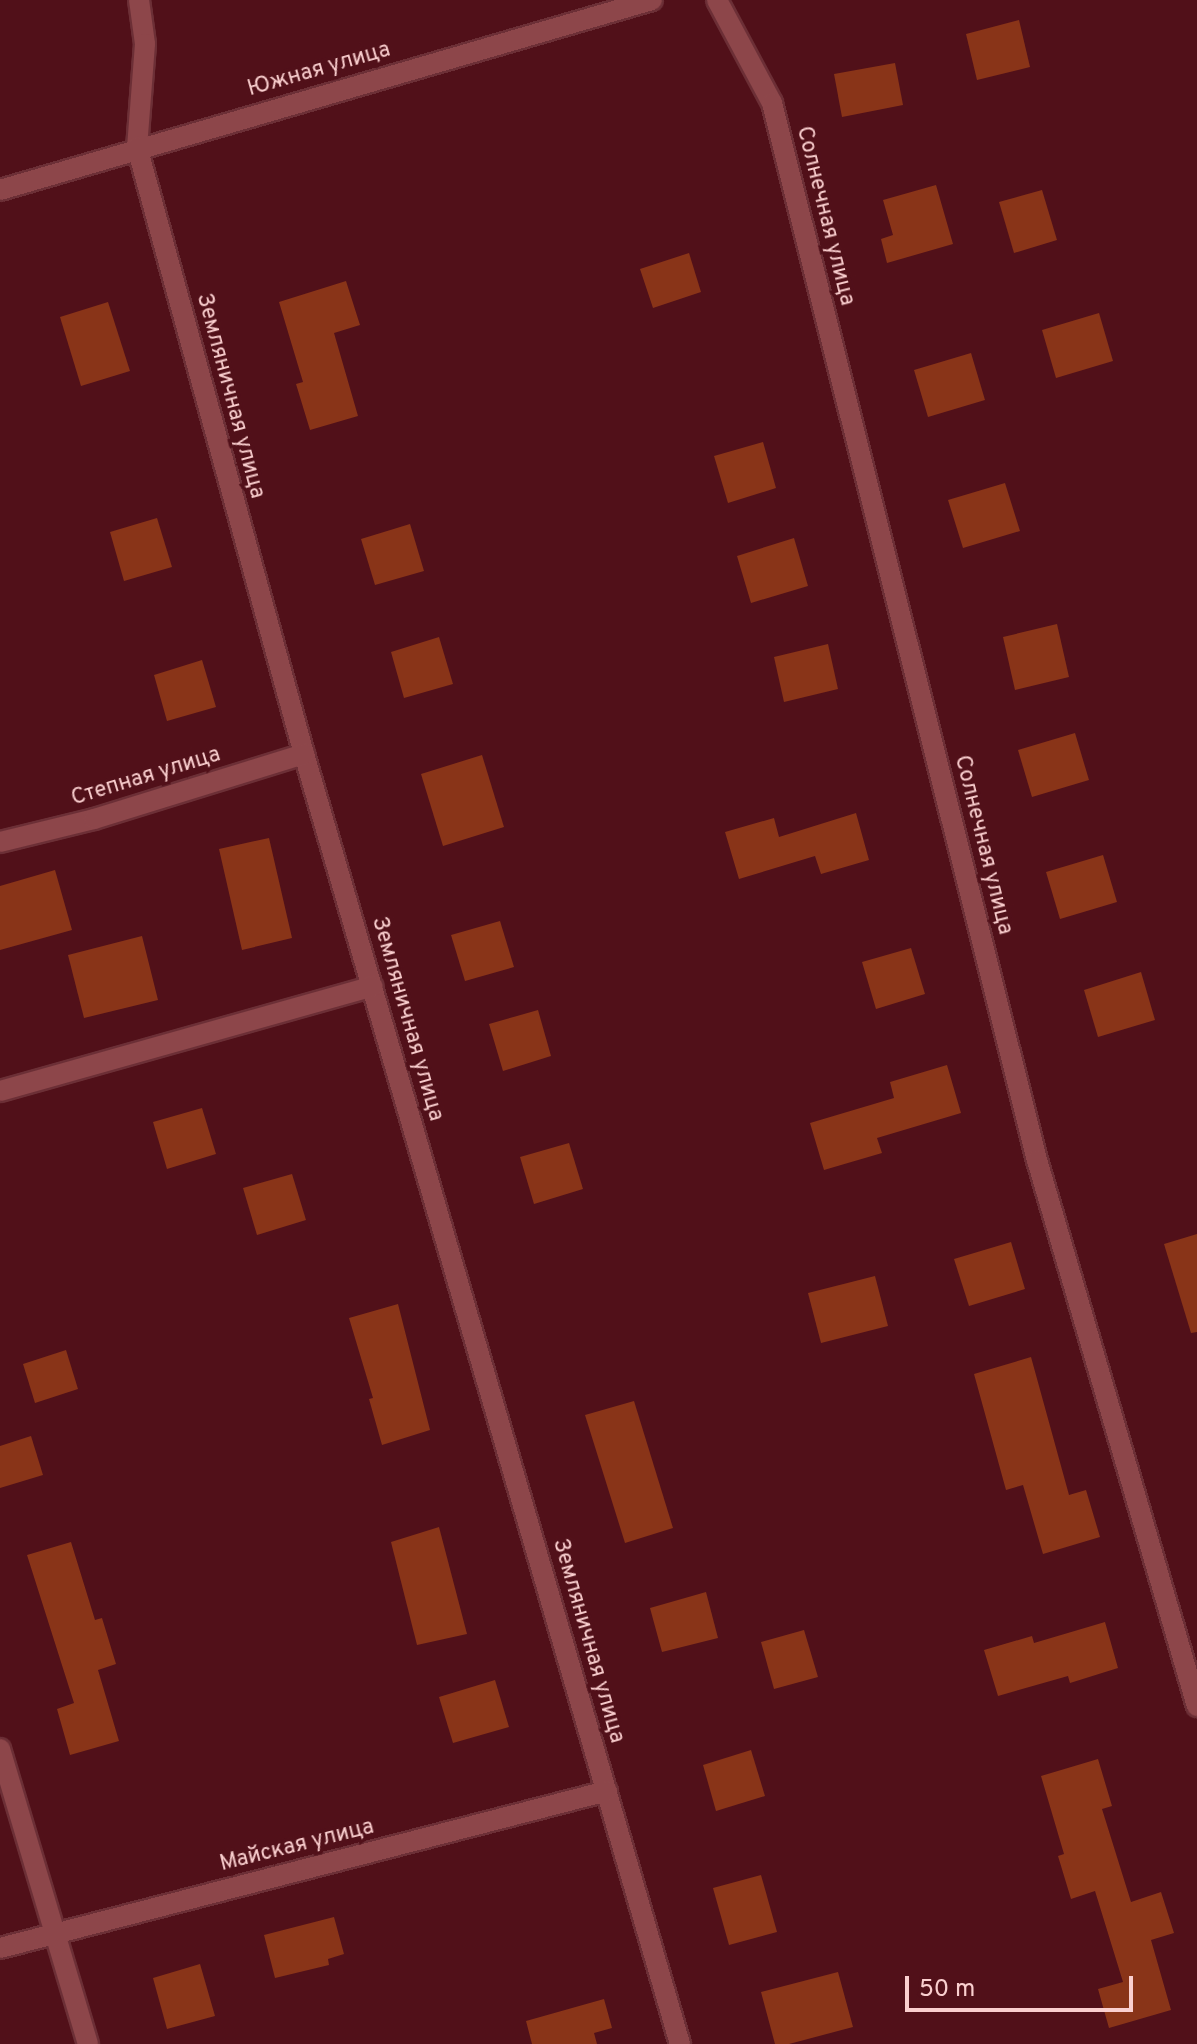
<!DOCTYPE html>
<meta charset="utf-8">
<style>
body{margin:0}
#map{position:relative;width:1197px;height:2044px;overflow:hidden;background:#511019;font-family:Overpass,sans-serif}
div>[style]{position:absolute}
.building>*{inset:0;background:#893418}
.roads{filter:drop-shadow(2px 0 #6c2f36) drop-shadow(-2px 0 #6c2f36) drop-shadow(0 2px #6c2f36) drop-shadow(0 -2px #6c2f36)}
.minor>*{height:20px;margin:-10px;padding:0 10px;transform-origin:10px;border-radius:10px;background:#8d464a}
span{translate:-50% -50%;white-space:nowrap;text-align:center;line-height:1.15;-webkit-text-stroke:7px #511019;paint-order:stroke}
.street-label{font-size:22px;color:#facfcf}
.scale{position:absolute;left:905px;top:1976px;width:228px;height:36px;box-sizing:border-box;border:4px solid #facfcf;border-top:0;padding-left:10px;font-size:24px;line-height:28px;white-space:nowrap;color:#facfcf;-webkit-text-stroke:6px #511019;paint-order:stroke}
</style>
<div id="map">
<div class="building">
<i style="clip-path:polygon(1019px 20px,1030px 67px,977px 80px,966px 34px)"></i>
<i style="clip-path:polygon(895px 63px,903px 105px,842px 117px,834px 74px)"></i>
<i style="clip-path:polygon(936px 185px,953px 244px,887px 263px,881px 239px,893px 235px,883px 200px)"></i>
<i style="clip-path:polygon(1042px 190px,1057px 240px,1014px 253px,999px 202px)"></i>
<i style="clip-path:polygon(689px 253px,701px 292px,653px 308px,640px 269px)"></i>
<i style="clip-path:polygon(346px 281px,360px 325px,334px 333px,358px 416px,310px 430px,296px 384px,303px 382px,279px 302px)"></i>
<i style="clip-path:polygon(108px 302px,130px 371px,81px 386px,60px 317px)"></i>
<i style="clip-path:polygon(1099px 313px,1113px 361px,1056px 378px,1042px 330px)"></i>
<i style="clip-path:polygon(971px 353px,985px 400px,928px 417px,914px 370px)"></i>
<i style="clip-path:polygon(763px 442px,776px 488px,728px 503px,714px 456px)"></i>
<i style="clip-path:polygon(1005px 483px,1020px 531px,963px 548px,948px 500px)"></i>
<i style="clip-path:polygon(157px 518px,172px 567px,124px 581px,110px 532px)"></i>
<i style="clip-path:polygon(410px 524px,424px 571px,375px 585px,361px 539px)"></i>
<i style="clip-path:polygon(794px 538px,808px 586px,751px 603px,737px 556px)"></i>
<i style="clip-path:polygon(1057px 624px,1069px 677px,1015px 690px,1003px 637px)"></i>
<i style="clip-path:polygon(439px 637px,453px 684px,404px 698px,391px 652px)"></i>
<i style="clip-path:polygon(828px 644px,838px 689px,784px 702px,774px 657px)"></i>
<i style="clip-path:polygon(202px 660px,216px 707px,167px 721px,154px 675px)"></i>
<i style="clip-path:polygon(1075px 733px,1089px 780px,1032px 797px,1018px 750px)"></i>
<i style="clip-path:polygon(482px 755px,504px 827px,443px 846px,421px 774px)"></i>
<i style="clip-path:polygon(856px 813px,869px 860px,821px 874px,815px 856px,739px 879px,725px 832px,774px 818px,779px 837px)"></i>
<i style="clip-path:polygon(269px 838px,292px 938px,242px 950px,219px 849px)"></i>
<i style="clip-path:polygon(1103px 855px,1117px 902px,1060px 919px,1046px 872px)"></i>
<i style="clip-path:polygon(55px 870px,72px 930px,0 950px,0 886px)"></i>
<i style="clip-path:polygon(500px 921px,514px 967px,465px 981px,451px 935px)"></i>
<i style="clip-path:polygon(142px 936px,158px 1000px,84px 1018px,68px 955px)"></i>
<i style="clip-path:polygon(911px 948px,925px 994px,876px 1009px,862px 962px)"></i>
<i style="clip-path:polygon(1141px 972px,1155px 1020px,1098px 1037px,1084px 990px)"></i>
<i style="clip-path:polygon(538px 1010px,551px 1056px,503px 1071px,489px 1024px)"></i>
<i style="clip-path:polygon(947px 1065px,961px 1113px,877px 1138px,882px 1153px,824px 1170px,810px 1123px,894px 1098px,890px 1082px)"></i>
<i style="clip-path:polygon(202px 1108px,216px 1154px,167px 1169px,153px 1122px)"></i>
<i style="clip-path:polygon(569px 1143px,583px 1189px,534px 1204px,520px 1157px)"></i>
<i style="clip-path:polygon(292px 1174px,306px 1220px,257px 1235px,243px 1188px)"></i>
<i style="clip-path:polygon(1197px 1234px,1197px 1332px,1191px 1333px,1164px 1244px)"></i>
<i style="clip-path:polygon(1011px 1242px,1025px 1289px,969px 1306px,954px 1259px)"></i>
<i style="clip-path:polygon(875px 1276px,888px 1326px,821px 1343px,808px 1293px)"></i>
<i style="clip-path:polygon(398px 1304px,430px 1430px,382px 1445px,369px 1399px,373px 1398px,349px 1318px)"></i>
<i style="clip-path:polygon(66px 1350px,78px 1389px,35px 1403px,23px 1364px)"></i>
<i style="clip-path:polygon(1031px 1357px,1069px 1495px,1086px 1490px,1100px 1537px,1043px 1554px,1023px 1485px,1006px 1490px,974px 1374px)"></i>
<i style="clip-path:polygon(634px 1401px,673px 1528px,625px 1543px,585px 1415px)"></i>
<i style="clip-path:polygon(31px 1436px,43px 1475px,0 1488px,0 1446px)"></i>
<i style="clip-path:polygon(439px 1527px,467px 1634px,417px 1645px,391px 1542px)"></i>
<i style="clip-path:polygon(71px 1542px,95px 1620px,102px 1618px,116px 1664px,98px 1670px,119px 1741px,70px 1755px,57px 1709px,74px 1703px,27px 1555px)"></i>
<i style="clip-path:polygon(706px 1592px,718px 1638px,662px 1652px,650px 1608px)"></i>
<i style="clip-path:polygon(1105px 1622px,1118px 1668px,1070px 1683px,1068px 1676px,998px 1696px,984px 1650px,1032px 1636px,1034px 1643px)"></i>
<i style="clip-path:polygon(804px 1630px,818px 1677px,774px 1689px,761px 1642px)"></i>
<i style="clip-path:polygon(495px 1680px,509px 1727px,453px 1743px,439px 1697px)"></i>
<i style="clip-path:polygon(751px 1750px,765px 1796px,716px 1811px,703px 1765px)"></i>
<i style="clip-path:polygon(1098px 1759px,1112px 1806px,1102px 1809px,1131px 1902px,1161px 1892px,1174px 1933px,1151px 1940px,1171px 2010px,1109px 2028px,1098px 1989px,1123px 1982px,1095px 1891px,1071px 1899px,1058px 1856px,1064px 1854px,1041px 1776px)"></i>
<i style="clip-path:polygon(761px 1875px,777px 1932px,729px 1945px,713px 1888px)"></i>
<i style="clip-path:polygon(334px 1917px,344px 1954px,328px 1959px,329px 1965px,275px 1978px,264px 1935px)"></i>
<i style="clip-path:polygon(200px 1964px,215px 2016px,167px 2029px,153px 1978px)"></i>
<i style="clip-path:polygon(838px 1972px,853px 2027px,789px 2044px,775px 2044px,761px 1992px)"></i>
<i style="clip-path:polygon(604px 1999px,612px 2028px,594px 2033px,597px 2044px,532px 2044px,526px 2021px)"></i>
</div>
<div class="roads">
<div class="minor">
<i style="left:139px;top:0;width:44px;rotate:82.2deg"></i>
<i style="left:145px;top:44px;width:103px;rotate:94.4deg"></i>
<i style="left:137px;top:147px;width:630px;rotate:74.62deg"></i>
<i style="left:304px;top:754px;width:1344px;rotate:73.75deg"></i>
<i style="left:717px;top:0;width:117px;rotate:61.9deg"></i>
<i style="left:772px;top:103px;width:1090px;rotate:75.93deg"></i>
<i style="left:1037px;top:1160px;width:569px;rotate:73.67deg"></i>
<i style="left:0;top:190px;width:679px;rotate:-16.25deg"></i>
<i style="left:0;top:842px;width:97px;rotate:-13.7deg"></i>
<i style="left:94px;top:819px;width:220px;rotate:-17.2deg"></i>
<i style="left:0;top:1091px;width:387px;rotate:-15.7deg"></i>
<i style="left:0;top:1749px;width:308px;rotate:73.4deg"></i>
<i style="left:0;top:1948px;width:627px;rotate:-14.5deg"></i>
</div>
</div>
<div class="street-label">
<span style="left:319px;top:70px;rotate:-16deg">Южная улица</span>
<span style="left:825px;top:216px;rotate:76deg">Солнечная улица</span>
<span style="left:230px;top:396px;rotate:75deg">Земляничная улица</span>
<span style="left:146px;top:777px;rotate:-17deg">Степная улица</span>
<span style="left:983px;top:845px;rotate:76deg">Солнечная улица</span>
<span style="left:407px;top:1019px;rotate:74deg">Земляничная улица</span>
<span style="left:588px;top:1641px;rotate:74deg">Земляничная улица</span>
<span style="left:297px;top:1846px;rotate:-14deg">Майская улица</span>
</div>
<div class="scale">50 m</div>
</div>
